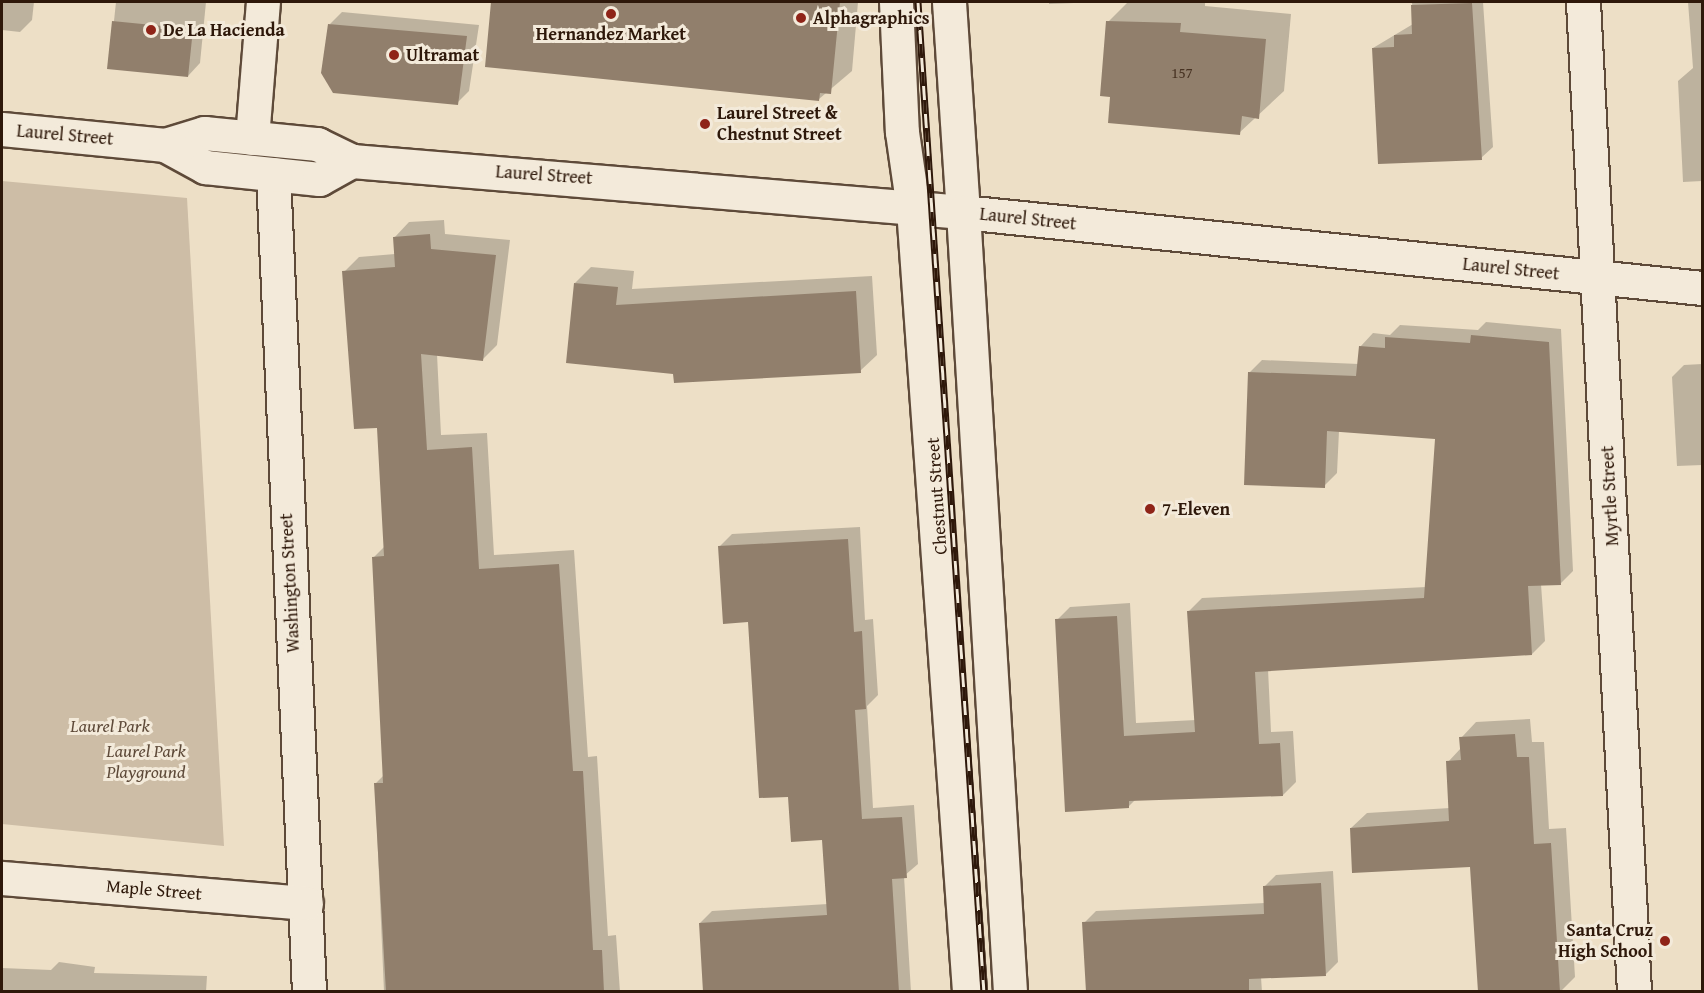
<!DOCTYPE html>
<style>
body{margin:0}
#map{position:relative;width:1704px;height:993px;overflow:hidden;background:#eddfc6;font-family:"Gentium Book Plus",serif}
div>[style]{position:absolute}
.green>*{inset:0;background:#cdbda6}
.shadow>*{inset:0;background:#0003}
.building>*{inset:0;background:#917f6c}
.roads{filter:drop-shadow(2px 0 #5e4a39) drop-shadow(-2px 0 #5e4a39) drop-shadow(0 2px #5e4a39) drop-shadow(0 -2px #5e4a39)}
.street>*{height:33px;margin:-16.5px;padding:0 16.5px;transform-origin:16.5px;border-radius:16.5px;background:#f3eada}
.secondary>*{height:33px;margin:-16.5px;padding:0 16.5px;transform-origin:16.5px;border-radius:16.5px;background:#f3eada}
.rail>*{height:7px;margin-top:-3.5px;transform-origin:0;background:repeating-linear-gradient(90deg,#f3eada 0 14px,#2e180a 0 28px);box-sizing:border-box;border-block:2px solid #2e180a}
.dots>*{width:16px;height:16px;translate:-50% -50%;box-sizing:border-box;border:3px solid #f3eada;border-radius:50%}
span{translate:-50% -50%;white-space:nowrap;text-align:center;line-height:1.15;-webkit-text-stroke:6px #f3eada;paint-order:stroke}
.number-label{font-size:15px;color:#473222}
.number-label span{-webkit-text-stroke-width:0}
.poi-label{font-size:18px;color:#2e180a;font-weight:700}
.left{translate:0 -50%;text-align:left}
.right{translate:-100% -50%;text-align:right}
.street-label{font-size:18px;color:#2e180a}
.park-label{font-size:18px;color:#5e4a39;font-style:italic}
.frame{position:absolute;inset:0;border:3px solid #2e180a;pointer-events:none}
</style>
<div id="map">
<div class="green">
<i style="clip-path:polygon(2px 181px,187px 198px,224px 846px,2px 824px)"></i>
</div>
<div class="shadow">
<i style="clip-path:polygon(2px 2px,34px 2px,32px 20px,20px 32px,2px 30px)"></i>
<i style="clip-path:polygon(116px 2px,206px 2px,200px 63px,188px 76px,109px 68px)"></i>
<i style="clip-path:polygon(493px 2px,858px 2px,852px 71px,819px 99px,487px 66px)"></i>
<i style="clip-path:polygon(1049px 2px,1099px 2px,1049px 4px)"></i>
<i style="clip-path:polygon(1128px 2px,1205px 2px,1205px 6px,1291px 14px,1284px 91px,1239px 133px,1112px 95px,1108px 22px)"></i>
<i style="clip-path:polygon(1412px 2px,1483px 2px,1493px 147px,1481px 158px,1373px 48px,1413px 24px)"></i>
<i style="clip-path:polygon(1673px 2px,1702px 2px,1702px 181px,1683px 182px,1678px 81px,1693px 68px,1688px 2px)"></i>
<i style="clip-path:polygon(342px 12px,479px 25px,469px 91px,457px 103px,330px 24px)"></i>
<i style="clip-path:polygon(444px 220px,445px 234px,510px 240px,497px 345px,482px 360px,437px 354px,441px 435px,487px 433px,494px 555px,574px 550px,588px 757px,597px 756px,608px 936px,616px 935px,620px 992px,384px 992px,375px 784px,384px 775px,374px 557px,385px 546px,378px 426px,344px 272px,359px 257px,395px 254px,394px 238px,409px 222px)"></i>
<i style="clip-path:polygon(591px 267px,634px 271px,632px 289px,872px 276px,877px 355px,860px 371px,675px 373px,575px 283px)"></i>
<i style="clip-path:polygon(1486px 322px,1561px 329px,1573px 571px,1560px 584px,1541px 584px,1545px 641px,1532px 654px,1268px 669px,1271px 732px,1293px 731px,1296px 782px,1283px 795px,1135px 800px,1129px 806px,1057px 620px,1070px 607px,1130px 603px,1136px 723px,1196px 720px,1189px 611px,1202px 598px,1426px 587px,1436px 438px,1339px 431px,1337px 473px,1324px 486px,1249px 373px,1262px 360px,1359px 364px,1360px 347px,1373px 333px,1390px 335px,1400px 325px,1478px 330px)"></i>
<i style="clip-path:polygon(1702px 364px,1702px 465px,1677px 466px,1672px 377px,1684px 365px)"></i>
<i style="clip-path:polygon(860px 527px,865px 620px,873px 619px,878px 695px,867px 706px,873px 808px,914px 805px,918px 864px,904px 876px,911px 992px,704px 992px,700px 923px,712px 911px,828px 904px,824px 839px,789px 795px,750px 621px,720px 546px,732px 534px)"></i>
<i style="clip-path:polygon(1530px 719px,1532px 742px,1544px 742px,1549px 829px,1566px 828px,1575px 977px,1560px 992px,1479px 992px,1472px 866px,1351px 828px,1367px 813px,1450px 808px,1448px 762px,1461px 748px,1461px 738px,1476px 722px)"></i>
<i style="clip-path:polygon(1333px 871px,1338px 962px,1326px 974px,1261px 977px,1262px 992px,1088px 992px,1084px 923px,1096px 911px,1265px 903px,1264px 887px,1276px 875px)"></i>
<i style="clip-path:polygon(59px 962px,95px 967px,94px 973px,207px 976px,206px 992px,2px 992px,2px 968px,51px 970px)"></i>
</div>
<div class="building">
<i style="clip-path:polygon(491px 2px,840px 2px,831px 94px,820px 93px,819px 101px,485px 67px)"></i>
<i style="clip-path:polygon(1472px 3px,1482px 160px,1378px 164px,1372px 48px,1394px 47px,1394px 35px,1412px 34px,1411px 5px)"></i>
<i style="clip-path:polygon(112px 21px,193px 29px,188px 77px,107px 69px)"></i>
<i style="clip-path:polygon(1106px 21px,1181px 23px,1180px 32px,1266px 39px,1259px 119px,1242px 116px,1240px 135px,1108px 123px,1110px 97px,1100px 96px)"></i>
<i style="clip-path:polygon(328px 24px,467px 36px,458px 105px,333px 93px,321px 73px)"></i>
<i style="clip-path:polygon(430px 234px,431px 249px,496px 255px,483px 361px,421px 354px,427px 450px,472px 447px,479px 569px,559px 564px,573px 771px,583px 771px,593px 950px,602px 950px,604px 992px,386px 992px,374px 783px,383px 783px,372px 557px,384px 556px,377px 428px,354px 429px,342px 271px,395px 267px,393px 237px)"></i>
<i style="clip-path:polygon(574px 283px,618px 287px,616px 305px,856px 291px,861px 373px,674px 383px,673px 374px,566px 363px)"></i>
<i style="clip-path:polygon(1471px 335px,1549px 342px,1561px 585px,1528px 586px,1532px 655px,1255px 672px,1259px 744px,1280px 743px,1283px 796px,1129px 801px,1129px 808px,1065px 812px,1055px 619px,1117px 616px,1124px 736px,1195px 732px,1187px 611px,1424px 598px,1435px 439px,1327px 431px,1325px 488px,1244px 485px,1248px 372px,1356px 376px,1359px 346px,1385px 348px,1385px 337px,1470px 343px)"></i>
<i style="clip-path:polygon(848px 539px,854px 632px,862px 631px,866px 709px,855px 710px,862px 819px,902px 817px,907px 878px,892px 879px,899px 992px,703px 992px,699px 923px,827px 915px,822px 840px,791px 842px,788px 797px,759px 798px,748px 622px,723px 624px,718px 546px)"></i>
<i style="clip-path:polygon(1515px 734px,1517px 757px,1529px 757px,1534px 844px,1551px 843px,1560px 992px,1478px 992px,1470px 867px,1352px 873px,1350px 828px,1449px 821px,1446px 761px,1461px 760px,1459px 737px)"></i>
<i style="clip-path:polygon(1321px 883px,1326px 976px,1249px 979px,1249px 992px,1086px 992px,1082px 922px,1264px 914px,1263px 886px)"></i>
</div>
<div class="roads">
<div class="street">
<i style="left:896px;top:2px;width:130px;rotate:87.4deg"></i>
<i style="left:902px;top:132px;width:77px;rotate:81.8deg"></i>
<i style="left:949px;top:2px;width:210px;rotate:86.2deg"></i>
<i style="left:1583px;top:2px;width:991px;rotate:87.05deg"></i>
<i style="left:252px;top:138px;width:136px;rotate:-85.4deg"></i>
<i style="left:273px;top:174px;width:819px;rotate:87.48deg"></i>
<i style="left:2px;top:878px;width:305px;rotate:4.7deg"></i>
</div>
<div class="secondary">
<i style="left:2px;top:129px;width:164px;rotate:5.6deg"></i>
<i style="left:165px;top:145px;width:41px;rotate:-17.1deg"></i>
<i style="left:204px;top:133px;width:114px;rotate:5.6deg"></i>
<i style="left:317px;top:144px;width:39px;rotate:26deg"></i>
<i style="left:352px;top:161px;width:613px;rotate:4.77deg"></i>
<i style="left:963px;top:212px;width:743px;rotate:5.87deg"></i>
<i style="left:165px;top:145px;width:46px;rotate:28.8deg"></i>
<i style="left:205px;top:167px;width:115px;rotate:6deg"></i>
<i style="left:319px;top:179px;width:38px;rotate:-29deg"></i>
<i style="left:913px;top:208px;width:786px;rotate:85.91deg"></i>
<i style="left:963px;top:212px;width:781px;rotate:86.55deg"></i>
</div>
</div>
<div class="rail">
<i style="left:918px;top:2px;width:992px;rotate:86.19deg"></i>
</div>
<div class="dots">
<i style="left:611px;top:14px;background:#8f2418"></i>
<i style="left:801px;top:18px;background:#8f2418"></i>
<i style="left:151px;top:30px;background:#8f2418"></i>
<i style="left:394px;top:55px;background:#8f2418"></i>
<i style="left:705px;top:124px;background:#8f2418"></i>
<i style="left:1150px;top:509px;background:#8f2418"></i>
<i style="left:1665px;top:941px;background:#8f2418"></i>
</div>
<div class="number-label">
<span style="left:1182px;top:73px">157</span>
</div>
<div class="poi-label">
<span class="left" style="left:813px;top:18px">Alphagraphics</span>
<span class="left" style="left:163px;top:30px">De La Hacienda</span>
<span style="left:611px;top:34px">Hernandez Market</span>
<span class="left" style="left:406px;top:55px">Ultramat</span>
<span class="left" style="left:717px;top:124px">Laurel Street &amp;<br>Chestnut Street</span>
<span class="left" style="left:1162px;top:509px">7-Eleven</span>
<span class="right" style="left:1653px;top:941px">Santa Cruz<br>High School</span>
</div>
<div class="street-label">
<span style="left:65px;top:135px;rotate:5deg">Laurel Street</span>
<span style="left:544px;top:175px;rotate:4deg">Laurel Street</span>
<span style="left:1028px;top:219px;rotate:6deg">Laurel Street</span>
<span style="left:1511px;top:269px;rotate:6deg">Laurel Street</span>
<span style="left:937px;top:496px;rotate:-94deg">Chestnut Street</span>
<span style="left:1610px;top:496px;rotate:-93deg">Myrtle Street</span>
<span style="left:290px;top:583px;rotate:-93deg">Washington Street</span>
<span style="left:154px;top:890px;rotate:5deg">Maple Street</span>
</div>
<div class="park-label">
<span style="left:110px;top:726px">Laurel Park</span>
<span style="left:146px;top:762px">Laurel Park<br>Playground</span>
</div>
<div class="frame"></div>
</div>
